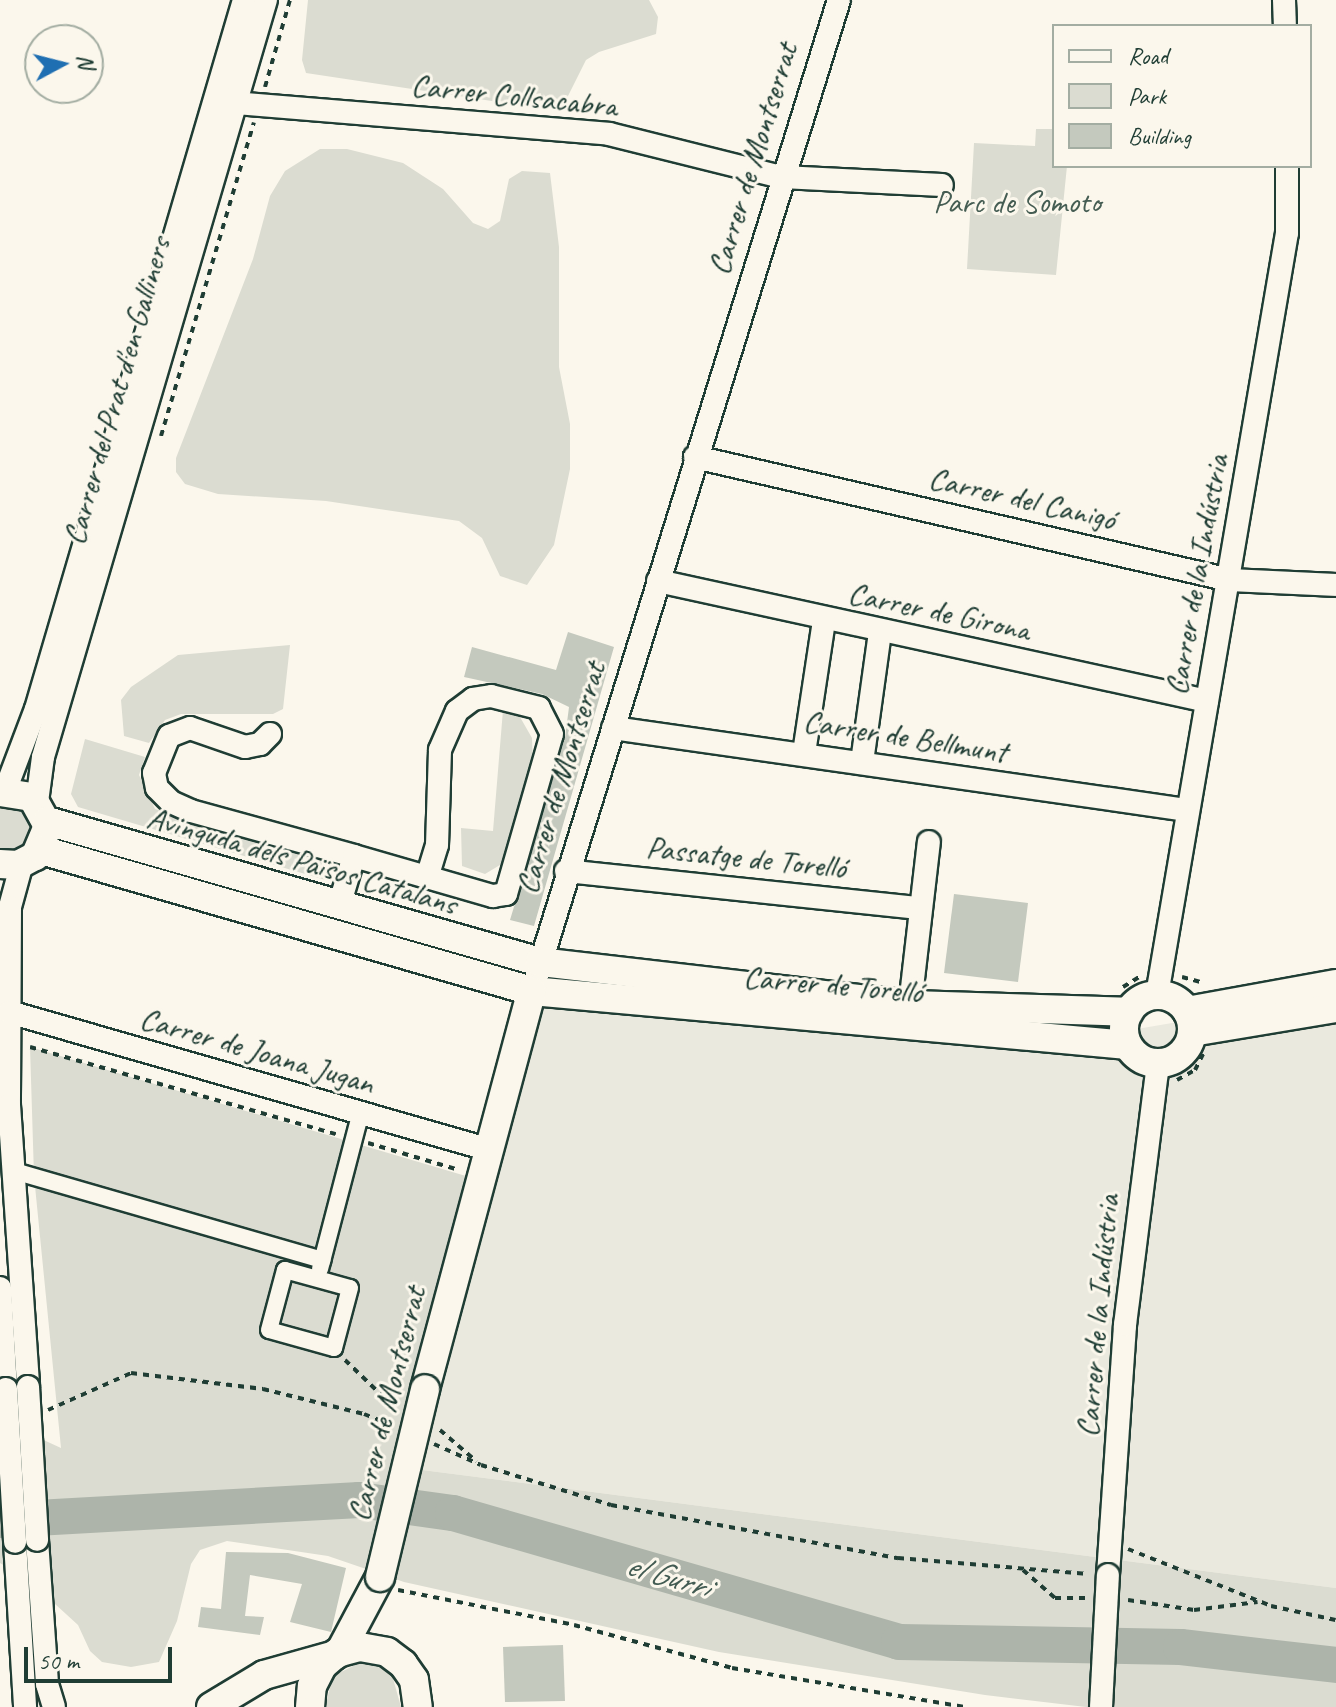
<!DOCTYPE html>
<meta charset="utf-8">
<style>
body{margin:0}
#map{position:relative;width:1336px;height:1707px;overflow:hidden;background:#fbf7ec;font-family:Caveat,sans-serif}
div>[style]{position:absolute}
.built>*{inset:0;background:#eae9de}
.green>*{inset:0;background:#dbdcd1}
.river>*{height:36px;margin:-18px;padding:0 18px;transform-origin:18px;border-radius:18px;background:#adb4aa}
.building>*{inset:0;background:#c4c9be}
.path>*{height:4px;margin-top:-2px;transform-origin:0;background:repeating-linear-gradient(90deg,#1f3d34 0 6px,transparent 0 12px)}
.roads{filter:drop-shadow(2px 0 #1f3d34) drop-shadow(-2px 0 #1f3d34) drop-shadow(0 2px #1f3d34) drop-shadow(0 -2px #1f3d34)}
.pedestrian>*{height:16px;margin:-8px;padding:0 8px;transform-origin:8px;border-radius:8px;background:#fbf7ec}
.minor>*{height:22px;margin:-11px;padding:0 11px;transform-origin:11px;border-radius:11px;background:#fbf7ec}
.tertiary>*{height:28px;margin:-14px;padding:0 14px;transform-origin:14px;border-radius:14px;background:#fbf7ec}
.tertiary>.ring{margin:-14px;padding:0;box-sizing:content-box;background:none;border:28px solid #fbf7ec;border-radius:50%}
.bridges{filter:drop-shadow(2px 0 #1f3d34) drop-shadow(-2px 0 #1f3d34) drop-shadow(0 2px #1f3d34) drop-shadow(0 -2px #1f3d34)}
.minor-bridge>*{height:22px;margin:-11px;padding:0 11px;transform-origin:11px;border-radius:11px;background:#fbf7ec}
.tertiary-bridge>*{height:28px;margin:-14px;padding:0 14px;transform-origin:14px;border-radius:14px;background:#fbf7ec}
span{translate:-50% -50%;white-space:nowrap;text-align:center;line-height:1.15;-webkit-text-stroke:6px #fbf7ec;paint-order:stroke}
.street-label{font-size:32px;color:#1f3d34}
.park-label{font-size:32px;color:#455d53}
.water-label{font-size:34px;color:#425b52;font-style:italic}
.legend{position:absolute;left:1052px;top:24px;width:260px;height:144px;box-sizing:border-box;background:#fbf7ec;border:2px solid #a3ada2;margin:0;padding:10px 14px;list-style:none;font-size:24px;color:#1f3d34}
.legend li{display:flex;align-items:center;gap:16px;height:40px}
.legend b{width:40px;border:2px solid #a3ada2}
.north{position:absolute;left:24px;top:24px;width:80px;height:80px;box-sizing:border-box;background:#fbf7ec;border:2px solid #a3ada2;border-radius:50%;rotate:83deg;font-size:22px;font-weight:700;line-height:32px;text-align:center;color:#1f3d34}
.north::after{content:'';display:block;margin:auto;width:28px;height:36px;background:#1f6fb2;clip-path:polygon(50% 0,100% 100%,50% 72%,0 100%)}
.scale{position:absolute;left:24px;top:1647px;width:148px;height:36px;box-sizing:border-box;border:4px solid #1f3d34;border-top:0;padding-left:10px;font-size:24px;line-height:28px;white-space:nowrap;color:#1f3d34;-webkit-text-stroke:6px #fbf7ec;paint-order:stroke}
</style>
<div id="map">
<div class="built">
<i style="clip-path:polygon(537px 974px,1131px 1030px,1336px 995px,1336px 1588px,391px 1466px)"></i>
</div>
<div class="green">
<i style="clip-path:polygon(308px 0,649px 0,658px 17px,656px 34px,599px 52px,586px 60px,566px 100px,539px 108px,306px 73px,302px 60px)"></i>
<i style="clip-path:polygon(1036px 129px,1054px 129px,1054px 166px,1067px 166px,1056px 275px,967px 269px,974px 143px,1035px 146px)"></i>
<i style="clip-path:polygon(320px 149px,347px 149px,403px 163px,443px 189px,473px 223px,488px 229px,500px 221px,509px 179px,522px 171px,550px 173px,559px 247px,559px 367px,570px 424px,570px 469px,554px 545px,527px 585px,500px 576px,482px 538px,459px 521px,326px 501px,218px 494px,185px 484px,176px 472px,176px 458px,253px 259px,270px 196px,285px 171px)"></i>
<i style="clip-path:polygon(290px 645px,283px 709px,273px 714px,181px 714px,165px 720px,149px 743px,124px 736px,121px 700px,131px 687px,178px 655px)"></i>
<i style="clip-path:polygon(503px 710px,520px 717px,532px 738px,533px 765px,505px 862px,485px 874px,462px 866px,461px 828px,493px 831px)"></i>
<i style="clip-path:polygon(85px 739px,145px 757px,139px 775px,155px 809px,324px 860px,330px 868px,329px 881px,78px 807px,71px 794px)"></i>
<i style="clip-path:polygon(13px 805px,27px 810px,35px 823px,29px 845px,16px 852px,0 849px,0 809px)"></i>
<i style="clip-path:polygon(30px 1047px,476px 1179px,391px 1466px,1336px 1588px,1336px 1707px,1086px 1707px,985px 1695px,719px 1652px,404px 1582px,328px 1556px,227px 1541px,200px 1550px,191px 1564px,177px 1621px,159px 1662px,131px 1667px,102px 1662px,90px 1651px,78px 1625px,31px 1582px,0 1563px,0 1420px,61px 1448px,34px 1176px)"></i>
<i style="clip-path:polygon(359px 1663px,378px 1665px,392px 1675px,401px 1707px,325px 1707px,333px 1676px)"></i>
</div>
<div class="river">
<i style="left:0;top:1520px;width:360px;rotate:-3.2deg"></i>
<i style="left:359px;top:1500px;width:95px;rotate:7.9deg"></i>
<i style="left:453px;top:1513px;width:464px;rotate:16.1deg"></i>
<i style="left:899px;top:1642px;width:282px;rotate:1deg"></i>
<i style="left:1181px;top:1647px;width:156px;rotate:6.6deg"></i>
</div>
<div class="building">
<i style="clip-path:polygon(568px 632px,614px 647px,534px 926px,510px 920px,565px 738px,569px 707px,542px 694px,464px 677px,472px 647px,556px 670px)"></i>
<i style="clip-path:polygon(954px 894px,1028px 903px,1018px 982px,944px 973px)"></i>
<i style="clip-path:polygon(226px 1552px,288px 1553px,346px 1568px,331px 1632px,290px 1622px,302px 1584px,250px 1575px,245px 1616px,264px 1617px,260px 1635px,198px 1627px,201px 1607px,221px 1609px)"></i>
<i style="clip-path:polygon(563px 1645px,565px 1701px,505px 1702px,503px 1647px)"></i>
</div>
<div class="path">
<i style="left:265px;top:87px;width:91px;rotate:-74deg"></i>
<i style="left:161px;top:436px;width:327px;rotate:-73.5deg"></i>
<i style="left:1182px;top:977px;width:23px;rotate:15deg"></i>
<i style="left:1123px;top:987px;width:19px;rotate:-32deg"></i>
<i style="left:30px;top:1047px;width:318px;rotate:15.9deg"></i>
<i style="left:1177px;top:1080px;width:21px;rotate:-29deg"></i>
<i style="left:1195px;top:1070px;width:18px;rotate:-63deg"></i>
<i style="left:368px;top:1143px;width:95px;rotate:16.5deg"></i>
<i style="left:345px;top:1360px;width:71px;rotate:43.9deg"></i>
<i style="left:48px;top:1410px;width:91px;rotate:-24deg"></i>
<i style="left:131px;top:1373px;width:133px;rotate:6.9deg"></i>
<i style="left:263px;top:1389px;width:104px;rotate:13.9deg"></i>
<i style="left:364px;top:1414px;width:31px;rotate:22deg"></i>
<i style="left:440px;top:1430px;width:48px;rotate:40.7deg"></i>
<i style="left:434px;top:1444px;width:51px;rotate:24.1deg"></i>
<i style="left:481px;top:1465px;width:136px;rotate:17.1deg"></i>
<i style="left:611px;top:1505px;width:292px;rotate:10.5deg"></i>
<i style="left:898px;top:1558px;width:191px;rotate:4.8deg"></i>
<i style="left:1128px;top:1549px;width:154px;rotate:21.7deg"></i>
<i style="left:1271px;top:1606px;width:66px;rotate:12.2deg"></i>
<i style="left:1023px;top:1570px;width:43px;rotate:41.2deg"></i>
<i style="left:1055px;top:1598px;width:32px"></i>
<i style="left:398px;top:1590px;width:179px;rotate:11.2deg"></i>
<i style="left:574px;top:1625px;width:164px;rotate:15.2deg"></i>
<i style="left:732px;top:1668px;width:236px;rotate:9.5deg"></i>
<i style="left:1128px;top:1600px;width:67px;rotate:8.6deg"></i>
<i style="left:1194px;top:1610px;width:64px;rotate:-7.1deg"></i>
</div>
<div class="roads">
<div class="pedestrian">
<i style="left:14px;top:1171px;width:321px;rotate:16.1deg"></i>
<i style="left:320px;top:1269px;width:159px;rotate:-75.4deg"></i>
<i style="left:285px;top:1270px;width:67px;rotate:15.5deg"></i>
<i style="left:350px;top:1288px;width:62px;rotate:104.9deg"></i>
<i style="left:334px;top:1348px;width:67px;rotate:-164.5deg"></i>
<i style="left:269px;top:1330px;width:62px;rotate:-75.1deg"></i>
</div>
<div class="minor">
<i style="left:1284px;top:0;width:26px;rotate:88deg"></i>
<i style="left:235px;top:103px;width:375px;rotate:4.7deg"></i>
<i style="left:609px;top:134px;width:178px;rotate:14deg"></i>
<i style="left:782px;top:177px;width:160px;rotate:2.9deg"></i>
<i style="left:695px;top:457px;width:549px;rotate:12.95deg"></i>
<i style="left:1230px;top:580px;width:106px;rotate:2.7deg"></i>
<i style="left:658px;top:581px;width:562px;rotate:12.33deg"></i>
<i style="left:613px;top:728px;width:580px;rotate:8.13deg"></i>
<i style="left:270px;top:734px;width:14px;rotate:135deg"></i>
<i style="left:260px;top:744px;width:15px;rotate:169deg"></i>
<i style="left:245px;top:747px;width:58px;rotate:-160.9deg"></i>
<i style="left:190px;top:728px;width:22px;rotate:159deg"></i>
<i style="left:169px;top:736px;width:40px;rotate:112deg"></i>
<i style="left:154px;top:773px;width:15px;rotate:79deg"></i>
<i style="left:157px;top:788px;width:20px;rotate:45deg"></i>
<i style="left:171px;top:802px;width:22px;rotate:24deg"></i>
<i style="left:191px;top:811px;width:169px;rotate:15.4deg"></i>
<i style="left:804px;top:753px;width:134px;rotate:-81.4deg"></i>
<i style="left:862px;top:762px;width:131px;rotate:-82.1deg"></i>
<i style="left:5px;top:791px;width:88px;rotate:-69.3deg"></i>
<i style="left:36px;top:709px;width:739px;rotate:-73.65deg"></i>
<i style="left:37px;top:802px;width:45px;rotate:-82.4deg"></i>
<i style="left:43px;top:757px;width:789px;rotate:-73.59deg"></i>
<i style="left:22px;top:863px;width:46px;rotate:105.3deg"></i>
<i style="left:10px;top:907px;width:198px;rotate:90.3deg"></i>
<i style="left:9px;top:1105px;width:283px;rotate:86.1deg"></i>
<i style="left:566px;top:871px;width:356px;rotate:6deg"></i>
<i style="left:339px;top:906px;width:52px;rotate:-73.3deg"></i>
<i style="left:354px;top:856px;width:145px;rotate:16.1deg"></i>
<i style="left:493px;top:896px;width:13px;rotate:-9deg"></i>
<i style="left:506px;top:894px;width:166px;rotate:-74deg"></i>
<i style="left:552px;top:734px;width:29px;rotate:-117deg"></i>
<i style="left:539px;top:708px;width:49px;rotate:-166deg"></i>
<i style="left:491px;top:696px;width:18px;rotate:171deg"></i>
<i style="left:473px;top:699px;width:20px;rotate:143deg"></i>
<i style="left:457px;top:711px;width:43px;rotate:113.6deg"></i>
<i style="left:440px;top:750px;width:95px;rotate:91.8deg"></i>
<i style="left:437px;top:845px;width:34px;rotate:107deg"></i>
<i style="left:532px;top:991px;width:1037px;rotate:-72.79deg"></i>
<i style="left:1157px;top:995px;width:773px;rotate:-80.32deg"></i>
<i style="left:1287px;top:233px;width:67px;rotate:-90deg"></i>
<i style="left:910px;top:1005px;width:164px;rotate:-83.4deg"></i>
<i style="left:9px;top:1012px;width:497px;rotate:16deg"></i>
<i style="left:0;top:1288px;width:101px;rotate:86.6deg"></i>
<i style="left:37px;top:1540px;width:144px;rotate:86deg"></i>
<i style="left:47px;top:1684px;width:24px;rotate:73deg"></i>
<i style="left:15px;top:1542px;width:165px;rotate:86.5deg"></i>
<i style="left:1108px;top:1575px;width:251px;rotate:-86.1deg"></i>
<i style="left:1125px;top:1325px;width:264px;rotate:-82.8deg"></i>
</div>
<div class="tertiary">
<i style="left:0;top:792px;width:32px;rotate:9deg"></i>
<i style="left:32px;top:797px;width:33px;rotate:61deg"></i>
<i style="left:48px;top:826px;width:33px;rotate:113deg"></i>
<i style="left:35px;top:856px;width:19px;rotate:152deg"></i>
<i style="left:18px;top:865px;width:18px;rotate:-177deg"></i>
<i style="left:47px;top:821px;width:513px;rotate:15.96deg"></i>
<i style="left:540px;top:962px;width:372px;rotate:6.6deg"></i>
<i style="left:910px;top:1005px;width:219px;rotate:1.8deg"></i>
<i style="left:41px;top:850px;width:511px;rotate:16.02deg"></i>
<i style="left:532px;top:991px;width:598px;rotate:5.18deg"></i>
<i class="ring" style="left:1124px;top:995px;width:40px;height:40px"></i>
<i style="left:1187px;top:1011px;width:151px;rotate:-10.3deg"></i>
<i style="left:1192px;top:1032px;width:146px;rotate:-9.5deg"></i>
<i style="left:425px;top:1389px;width:412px;rotate:-75deg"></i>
<i style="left:340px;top:1652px;width:85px;rotate:-61.9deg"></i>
<i style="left:211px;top:1707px;width:62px;rotate:-31.1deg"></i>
<i style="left:264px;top:1675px;width:74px;rotate:-15.7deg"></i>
<i style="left:310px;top:1707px;width:21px;rotate:-85deg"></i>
<i style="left:312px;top:1686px;width:22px;rotate:-63deg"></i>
<i style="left:322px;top:1666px;width:20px;rotate:-41deg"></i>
<i style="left:337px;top:1653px;width:24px;rotate:-15deg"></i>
<i style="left:360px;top:1647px;width:27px;rotate:10deg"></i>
<i style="left:387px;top:1652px;width:20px;rotate:37deg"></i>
<i style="left:403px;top:1664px;width:19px;rotate:55deg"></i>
<i style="left:414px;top:1680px;width:27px;rotate:82deg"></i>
</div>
</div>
<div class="bridges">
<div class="minor-bridge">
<i style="left:28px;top:1387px;width:153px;rotate:86.6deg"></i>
<i style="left:6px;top:1389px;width:153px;rotate:86.6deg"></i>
<i style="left:1101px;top:1707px;width:132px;rotate:-87deg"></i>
</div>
<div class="tertiary-bridge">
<i style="left:380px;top:1577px;width:193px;rotate:-76.5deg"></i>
</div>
</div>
<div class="street-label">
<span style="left:514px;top:96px;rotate:6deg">Carrer Collsacabra</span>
<span style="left:753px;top:159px;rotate:-73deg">Carrer de Montserrat</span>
<span style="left:117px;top:391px;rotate:-74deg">Carrer del Prat d'en Galliners</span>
<span style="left:1022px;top:499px;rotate:13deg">Carrer del Canigó</span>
<span style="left:1197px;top:575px;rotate:-80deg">Carrer de la Indústria</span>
<span style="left:939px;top:612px;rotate:12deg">Carrer de Girona</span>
<span style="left:905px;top:737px;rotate:9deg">Carrer de Bellmunt</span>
<span style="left:561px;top:778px;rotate:-73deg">Carrer de Montserrat</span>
<span style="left:746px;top:858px;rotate:6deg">Passatge de Torelló</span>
<span style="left:302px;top:861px;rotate:16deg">Avinguda dels Països Catalans</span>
<span style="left:833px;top:985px;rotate:5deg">Carrer de Torelló</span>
<span style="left:257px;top:1051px;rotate:16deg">Carrer de Joana Jugan</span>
<span style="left:1098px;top:1316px;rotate:-85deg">Carrer de la Indústria</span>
<span style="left:387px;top:1404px;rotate:-76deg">Carrer de Montserrat</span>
</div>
<div class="park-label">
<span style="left:1017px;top:202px">Parc de Somoto</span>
</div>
<div class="water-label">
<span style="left:668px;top:1575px;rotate:16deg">el Gurri</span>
</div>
<ul class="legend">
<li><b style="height:10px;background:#fbf7ec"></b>Road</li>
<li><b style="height:22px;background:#dbdcd1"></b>Park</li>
<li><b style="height:22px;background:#c4c9be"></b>Building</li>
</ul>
<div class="north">N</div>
<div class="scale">50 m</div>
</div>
